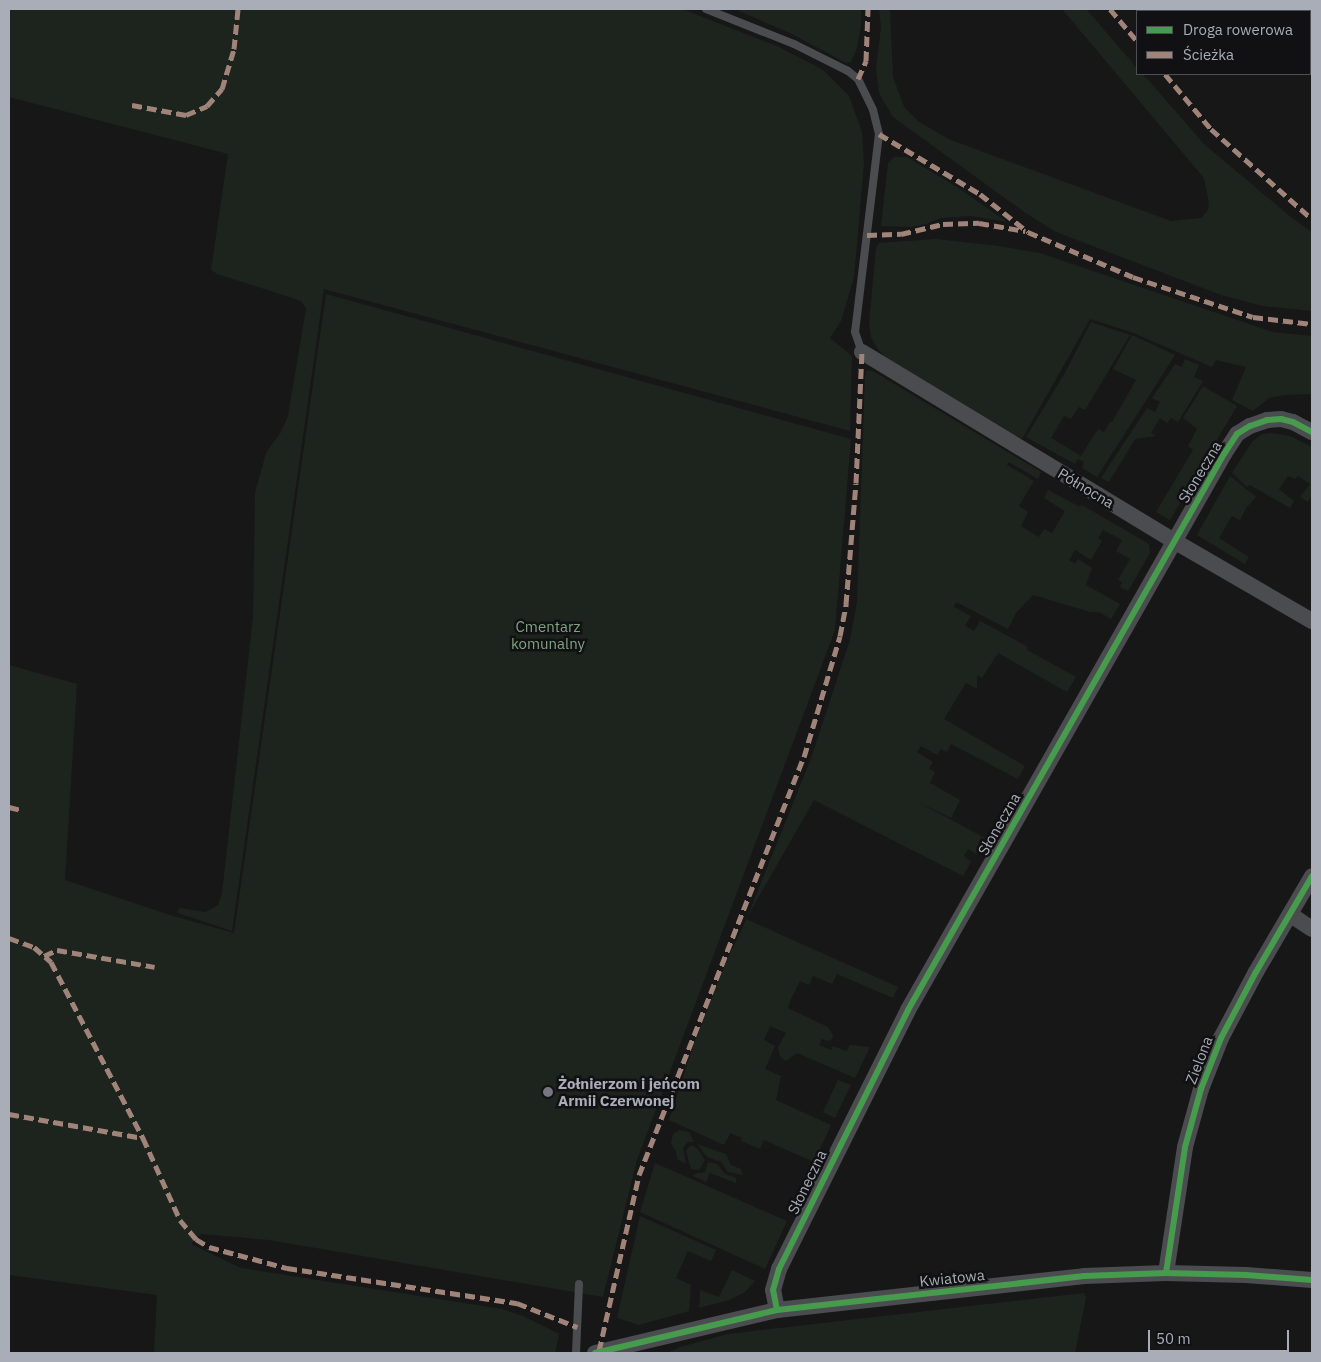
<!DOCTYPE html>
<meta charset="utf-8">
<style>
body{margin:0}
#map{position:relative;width:1321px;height:1362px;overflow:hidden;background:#171717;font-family:"IBM Plex Sans",sans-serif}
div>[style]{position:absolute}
.green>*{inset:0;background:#1d241e}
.service>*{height:8px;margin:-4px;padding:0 4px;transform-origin:4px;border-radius:4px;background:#4b4c50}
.minor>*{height:16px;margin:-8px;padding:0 8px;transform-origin:8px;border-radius:8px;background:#4b4c50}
.rail>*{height:4px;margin-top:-2px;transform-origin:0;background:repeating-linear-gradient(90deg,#4b4c4f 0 6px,transparent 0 11px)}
.quiet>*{height:5px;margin-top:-2.5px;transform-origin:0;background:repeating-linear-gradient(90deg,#a18479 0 10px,transparent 0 15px)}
.cycleway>*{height:6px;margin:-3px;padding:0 3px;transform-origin:3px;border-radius:3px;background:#469c4c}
.dots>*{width:14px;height:14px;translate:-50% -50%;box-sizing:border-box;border:2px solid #111113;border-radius:50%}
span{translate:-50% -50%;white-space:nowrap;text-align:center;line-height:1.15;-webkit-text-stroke:5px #111113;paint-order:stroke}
.street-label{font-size:15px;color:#a8adb8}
.park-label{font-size:15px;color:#7fa381}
.poi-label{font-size:15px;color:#a8adb8;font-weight:700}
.left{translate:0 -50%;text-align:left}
.frame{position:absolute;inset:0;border:10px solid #a8adb8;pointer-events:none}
.legend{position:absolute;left:1136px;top:10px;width:175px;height:65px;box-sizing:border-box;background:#111113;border:1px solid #4d4f55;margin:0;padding:6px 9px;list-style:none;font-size:15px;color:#a8adb8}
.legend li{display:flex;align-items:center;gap:10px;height:25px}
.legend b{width:25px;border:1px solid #4d4f55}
.scale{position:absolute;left:1148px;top:1330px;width:141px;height:22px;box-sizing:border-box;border:2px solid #a8adb8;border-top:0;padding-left:6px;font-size:15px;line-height:18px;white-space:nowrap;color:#a8adb8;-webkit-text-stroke:4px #111113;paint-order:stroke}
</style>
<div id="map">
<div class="green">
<i style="clip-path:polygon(9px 9px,682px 9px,777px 46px,823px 70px,849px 96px,862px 132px,864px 164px,854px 277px,841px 321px,830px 338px,852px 356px,850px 431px,324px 289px,232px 931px,178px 913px,179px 908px,206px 912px,218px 905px,222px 893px,253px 617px,255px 493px,266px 453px,281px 432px,288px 416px,306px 309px,302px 302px,296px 299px,217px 274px,211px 270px,228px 154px,9px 97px)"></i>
<i style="clip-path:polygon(739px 9px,861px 9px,861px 25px,857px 48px,851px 62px,846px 63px,792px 34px,739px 11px)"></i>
<i style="clip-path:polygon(879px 9px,890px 9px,893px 77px,904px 107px,918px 121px,948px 139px,1171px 221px,1201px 218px,1208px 210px,1209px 203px,1204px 178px,1062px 9px,1086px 9px,1137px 68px,1137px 74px,1143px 74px,1205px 145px,1292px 218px,1312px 232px,1312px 311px,1263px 306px,1221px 295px,1056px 232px,1027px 214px,893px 117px,879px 93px,876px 69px,881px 27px)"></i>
<i style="clip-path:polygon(894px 157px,907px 157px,957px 187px,1007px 222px,971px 216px,941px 218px,926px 224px,911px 227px,881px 226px,888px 163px)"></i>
<i style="clip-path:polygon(936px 239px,999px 246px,1040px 253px,1273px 332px,1312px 336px,1312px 394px,1285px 395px,1269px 398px,1253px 411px,1232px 400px,1246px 367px,1216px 360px,1212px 367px,1131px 332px,1090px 319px,1022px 439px,886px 358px,877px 348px,871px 337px,869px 324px,876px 248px,879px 243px)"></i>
<i style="clip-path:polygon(326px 294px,851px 439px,835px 630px,637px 1160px,603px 1297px,269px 1240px,201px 1234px,191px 1244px,241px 1268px,502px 1309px,523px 1316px,559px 1334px,555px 1353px,154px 1353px,157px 1295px,9px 1275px,9px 665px,77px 684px,65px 880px,173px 916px,234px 933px)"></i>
<i style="clip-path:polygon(1091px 322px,1130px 335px,1085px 410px,1079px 407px,1071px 419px,1064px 416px,1051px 438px,1081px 456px,1098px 429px,1104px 432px,1110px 422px,1112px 422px,1136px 380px,1113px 369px,1132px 335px,1175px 355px,1097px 477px,1082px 468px,1084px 462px,1078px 459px,1075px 464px,1026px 437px,1066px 371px)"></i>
<i style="clip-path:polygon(1185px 359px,1199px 365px,1194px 377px,1203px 381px,1178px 422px,1171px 418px,1167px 423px,1160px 418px,1151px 433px,1156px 436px,1135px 439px,1109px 482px,1101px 478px,1147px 408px,1155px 412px,1160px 402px,1152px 398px,1175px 364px,1182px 367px)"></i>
<i style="clip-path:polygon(871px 370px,1041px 472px,1038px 479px,1009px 462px,1007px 465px,1034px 481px,1019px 506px,1028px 512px,1021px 526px,1039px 537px,1044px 529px,1052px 533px,1065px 511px,1044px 498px,1048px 490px,1080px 507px,1082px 505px,1149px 544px,1150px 553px,1128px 591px,1120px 587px,1122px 582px,1118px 580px,1130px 559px,1116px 551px,1122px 540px,1103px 530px,1098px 538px,1102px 541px,1091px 560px,1075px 550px,1069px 560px,1075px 564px,1078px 559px,1092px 568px,1086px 585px,1120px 604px,1111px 619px,1099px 612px,1090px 612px,1033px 595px,1016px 613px,1008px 629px,956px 602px,954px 607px,971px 616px,965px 626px,974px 631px,980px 621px,1028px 647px,1027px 650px,1076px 677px,1067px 692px,998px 653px,982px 678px,977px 675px,977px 689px,966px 683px,944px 719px,1025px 766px,1018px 779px,951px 744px,947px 752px,941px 749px,937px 755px,921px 746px,917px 752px,933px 762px,929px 769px,935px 772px,930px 783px,960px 800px,951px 818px,916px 801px,985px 838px,976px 854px,968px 849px,964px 856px,971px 862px,963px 876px,814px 800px,746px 919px,898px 987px,893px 998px,837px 974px,832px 984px,813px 976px,809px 985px,800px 981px,790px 1001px,788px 1008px,828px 1027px,833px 1035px,832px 1039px,828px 1041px,822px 1039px,819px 1045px,831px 1050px,833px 1046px,846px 1051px,850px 1045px,870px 1047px,855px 1078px,797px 1053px,786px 1061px,780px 1057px,778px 1047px,786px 1033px,770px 1026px,764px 1040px,775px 1046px,765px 1069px,781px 1076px,776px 1100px,831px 1125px,814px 1162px,764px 1140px,760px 1149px,741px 1141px,742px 1138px,730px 1133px,724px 1145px,669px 1120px,696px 1038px,727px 960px,746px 920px,810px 761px,850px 640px,857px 602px,865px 377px,866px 371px)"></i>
<i style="clip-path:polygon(1203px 386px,1237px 406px,1170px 520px,1156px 512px,1193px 450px,1188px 446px,1197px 429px,1183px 418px)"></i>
<i style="clip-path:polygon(1271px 433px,1290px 436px,1312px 447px,1312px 496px,1308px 502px,1300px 497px,1310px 484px,1298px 476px,1295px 479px,1288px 476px,1279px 489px,1294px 501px,1290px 508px,1250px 485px,1247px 487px,1232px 473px,1252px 442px,1262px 434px)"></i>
<i style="clip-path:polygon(1230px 476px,1256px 497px,1246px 508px,1240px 520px,1232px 516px,1219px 538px,1249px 557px,1245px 564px,1197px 535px)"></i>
<i style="clip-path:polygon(838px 1080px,851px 1085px,835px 1118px,823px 1112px)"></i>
<i style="clip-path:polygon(679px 1130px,689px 1132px,694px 1142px,688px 1142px,683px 1148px,686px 1164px,677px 1159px,676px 1151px,671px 1144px,673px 1134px)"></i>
<i style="clip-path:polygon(697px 1144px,726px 1154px,731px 1165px,741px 1169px,743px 1175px,728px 1172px,721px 1162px,707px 1157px)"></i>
<i style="clip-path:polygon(691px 1145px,697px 1148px,705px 1160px,699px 1170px,691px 1169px,686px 1151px)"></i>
<i style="clip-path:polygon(708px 1162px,717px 1164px,725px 1174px,736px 1178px,736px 1183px,710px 1173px,706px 1182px,693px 1176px,694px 1174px,705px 1172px)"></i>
<i style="clip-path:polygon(655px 1163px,787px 1221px,765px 1269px,640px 1212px)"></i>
<i style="clip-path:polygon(640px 1216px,716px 1250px,711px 1261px,688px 1251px,676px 1278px,691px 1285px,689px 1311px,639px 1325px,617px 1318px)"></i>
<i style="clip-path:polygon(732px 1270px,755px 1281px,745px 1292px,729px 1300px,699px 1308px,700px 1290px,719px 1297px)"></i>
<i style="clip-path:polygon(1084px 1293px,1086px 1298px,1075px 1353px,667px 1353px,680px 1347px,728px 1334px)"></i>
</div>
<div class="service">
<i style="left:706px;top:9px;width:95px;rotate:21.7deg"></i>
<i style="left:794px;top:44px;width:60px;rotate:26.6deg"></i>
<i style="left:848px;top:71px;width:13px;rotate:39deg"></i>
<i style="left:858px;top:79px;width:34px;rotate:64deg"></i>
<i style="left:873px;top:110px;width:25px;rotate:76deg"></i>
<i style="left:879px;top:134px;width:199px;rotate:96.9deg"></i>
<i style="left:855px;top:332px;width:21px;rotate:71deg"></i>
<i style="left:576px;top:1353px;width:69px;rotate:-87.5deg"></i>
</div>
<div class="minor">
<i style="left:862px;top:352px;width:365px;rotate:31.2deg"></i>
<i style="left:1174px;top:541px;width:160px;rotate:30.1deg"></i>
<i style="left:1291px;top:915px;width:25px;rotate:34deg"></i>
<i style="left:1166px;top:1273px;width:127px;rotate:-81.4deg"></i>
<i style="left:1185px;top:1147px;width:60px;rotate:-74.6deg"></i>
<i style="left:1201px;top:1089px;width:55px;rotate:-68.6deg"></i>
<i style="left:1221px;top:1038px;width:75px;rotate:-62.1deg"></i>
<i style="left:1256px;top:972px;width:111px;rotate:-59.7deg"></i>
<i style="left:777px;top:1310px;width:20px;rotate:-101deg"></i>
<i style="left:773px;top:1290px;width:22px;rotate:-74deg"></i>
<i style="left:779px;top:1269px;width:289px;rotate:-63.5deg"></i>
<i style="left:908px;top:1010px;width:640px;rotate:-60.39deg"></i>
<i style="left:1224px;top:454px;width:24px;rotate:-57deg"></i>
<i style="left:1237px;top:434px;width:15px;rotate:-32deg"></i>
<i style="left:1250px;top:426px;width:18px;rotate:-19deg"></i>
<i style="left:1267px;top:420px;width:14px;rotate:-4deg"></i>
<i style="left:1281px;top:419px;width:12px;rotate:14deg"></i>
<i style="left:1293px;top:422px;width:21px;rotate:28deg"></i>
<i style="left:595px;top:1353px;width:187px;rotate:-13.3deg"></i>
<i style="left:777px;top:1310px;width:309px;rotate:-6.3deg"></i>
<i style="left:1084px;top:1276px;width:82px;rotate:-2.1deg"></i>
<i style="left:1166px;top:1273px;width:80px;rotate:1.4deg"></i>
<i style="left:1246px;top:1275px;width:66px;rotate:4.3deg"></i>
</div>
<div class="rail">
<i style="left:1237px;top:9px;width:4px;rotate:34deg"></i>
<i style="left:1310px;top:67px;width:3px;rotate:45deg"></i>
</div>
<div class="quiet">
<i style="left:1110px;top:9px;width:42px;rotate:49.8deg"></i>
<i style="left:1165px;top:74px;width:72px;rotate:50.1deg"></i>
<i style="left:1211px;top:129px;width:135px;rotate:41.7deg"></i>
<i style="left:858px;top:79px;width:20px;rotate:-66deg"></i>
<i style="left:866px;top:61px;width:52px;rotate:-87.8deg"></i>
<i style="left:132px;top:105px;width:55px;rotate:10.5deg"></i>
<i style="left:186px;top:115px;width:23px;rotate:-23deg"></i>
<i style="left:207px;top:106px;width:23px;rotate:-49deg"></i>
<i style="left:222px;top:89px;width:42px;rotate:-73.3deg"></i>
<i style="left:234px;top:49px;width:40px;rotate:-84.3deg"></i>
<i style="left:879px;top:134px;width:117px;rotate:30.7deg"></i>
<i style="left:980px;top:194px;width:61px;rotate:38.4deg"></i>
<i style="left:1028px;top:232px;width:114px;rotate:23.2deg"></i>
<i style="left:1133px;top:277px;width:126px;rotate:18.4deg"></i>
<i style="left:1253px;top:317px;width:59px;rotate:6.8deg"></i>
<i style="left:867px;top:235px;width:34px;rotate:-2deg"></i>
<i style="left:901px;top:234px;width:43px;rotate:-13.4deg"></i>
<i style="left:943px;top:224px;width:36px;rotate:-2deg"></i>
<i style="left:979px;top:223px;width:47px;rotate:9.9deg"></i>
<i style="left:9px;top:807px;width:12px;rotate:14deg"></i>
<i style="left:9px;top:938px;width:27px;rotate:20deg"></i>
<i style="left:34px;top:947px;width:23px;rotate:41deg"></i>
<i style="left:51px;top:962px;width:199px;rotate:62.4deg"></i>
<i style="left:143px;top:1138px;width:90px;rotate:65.7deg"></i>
<i style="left:180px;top:1220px;width:25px;rotate:50deg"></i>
<i style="left:196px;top:1239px;width:15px;rotate:32deg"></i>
<i style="left:209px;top:1247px;width:81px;rotate:15.1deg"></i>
<i style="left:287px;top:1268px;width:233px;rotate:8.7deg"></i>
<i style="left:517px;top:1303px;width:65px;rotate:21.8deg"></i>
<i style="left:44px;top:956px;width:14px;rotate:-25deg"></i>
<i style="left:57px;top:950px;width:99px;rotate:9.8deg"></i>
<i style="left:9px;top:1114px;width:136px;rotate:10.2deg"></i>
<i style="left:599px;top:1351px;width:180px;rotate:-77.2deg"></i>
<i style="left:639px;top:1175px;width:449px;rotate:-68.5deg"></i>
<i style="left:804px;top:757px;width:126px;rotate:-73.4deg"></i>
<i style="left:840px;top:636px;width:33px;rotate:-79deg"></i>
<i style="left:846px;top:604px;width:121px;rotate:-85.3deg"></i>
<i style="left:856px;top:483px;width:131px;rotate:-87.4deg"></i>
</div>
<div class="cycleway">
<i style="left:1166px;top:1273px;width:127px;rotate:-81.4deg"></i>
<i style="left:1185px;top:1147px;width:60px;rotate:-74.6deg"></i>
<i style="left:1201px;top:1089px;width:55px;rotate:-68.6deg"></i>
<i style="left:1221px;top:1038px;width:75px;rotate:-62.1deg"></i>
<i style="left:1256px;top:972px;width:111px;rotate:-59.7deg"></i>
<i style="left:777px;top:1310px;width:20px;rotate:-101deg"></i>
<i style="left:773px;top:1290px;width:22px;rotate:-74deg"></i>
<i style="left:779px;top:1269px;width:289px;rotate:-63.5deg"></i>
<i style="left:908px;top:1010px;width:640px;rotate:-60.39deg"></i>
<i style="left:1224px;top:454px;width:24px;rotate:-57deg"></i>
<i style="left:1237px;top:434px;width:15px;rotate:-32deg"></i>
<i style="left:1250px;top:426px;width:18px;rotate:-19deg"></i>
<i style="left:1267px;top:420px;width:14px;rotate:-4deg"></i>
<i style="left:1281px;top:419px;width:12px;rotate:14deg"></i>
<i style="left:1293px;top:422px;width:21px;rotate:28deg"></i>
<i style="left:595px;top:1353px;width:187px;rotate:-13.3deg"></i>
<i style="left:777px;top:1310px;width:309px;rotate:-6.3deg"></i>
<i style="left:1084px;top:1276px;width:82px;rotate:-2.1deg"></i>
<i style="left:1166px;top:1273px;width:80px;rotate:1.4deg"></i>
<i style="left:1246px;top:1275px;width:66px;rotate:4.3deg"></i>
</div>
<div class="dots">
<i style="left:548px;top:1092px;background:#757880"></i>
</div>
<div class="street-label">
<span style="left:1200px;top:472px;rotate:-59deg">Słoneczna</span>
<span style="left:1086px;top:488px;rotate:31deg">Północna</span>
<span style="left:999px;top:824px;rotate:-60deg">Słoneczna</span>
<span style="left:1199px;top:1060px;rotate:-69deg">Zielona</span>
<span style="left:807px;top:1182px;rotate:-64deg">Słoneczna</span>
<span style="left:952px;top:1278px;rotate:-6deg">Kwiatowa</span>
</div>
<div class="park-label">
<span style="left:548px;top:635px">Cmentarz<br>komunalny</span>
</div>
<div class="poi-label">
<span class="left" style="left:558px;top:1092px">Żołnierzom i jeńcom<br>Armii Czerwonej</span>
</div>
<div class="frame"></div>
<ul class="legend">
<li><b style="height:6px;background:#469c4c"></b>Droga rowerowa</li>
<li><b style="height:6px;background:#a18479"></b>Ścieżka</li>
</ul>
<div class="scale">50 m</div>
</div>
